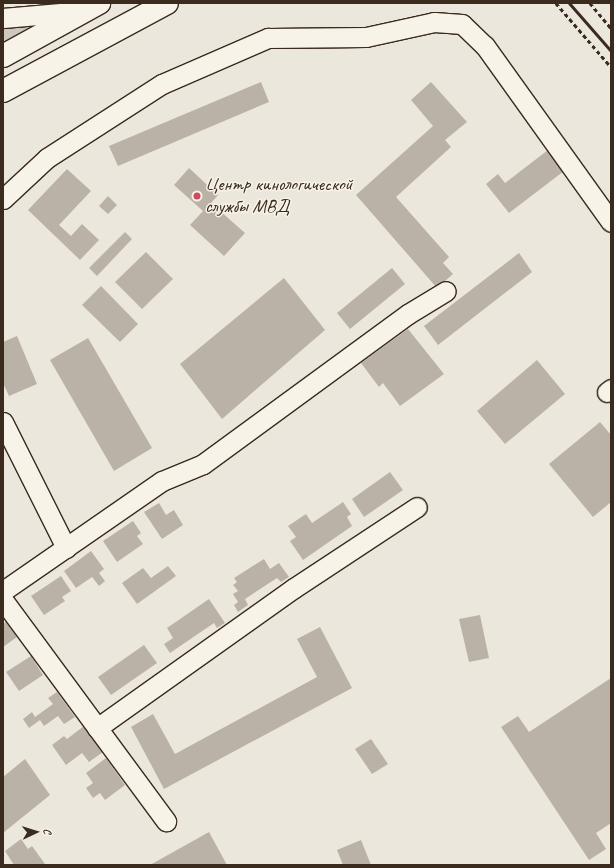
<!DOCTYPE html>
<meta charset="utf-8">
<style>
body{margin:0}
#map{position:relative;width:614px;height:868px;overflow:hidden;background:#ece7dc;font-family:Caveat,sans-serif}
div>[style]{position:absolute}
.green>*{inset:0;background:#cec8bc}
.building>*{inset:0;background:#bab2a7}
.path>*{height:2.5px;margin-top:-1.25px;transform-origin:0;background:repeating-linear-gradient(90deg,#3b2a1e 0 4px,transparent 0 7px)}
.roads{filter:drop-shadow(1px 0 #3b2a1e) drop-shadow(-1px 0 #3b2a1e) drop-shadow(0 1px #3b2a1e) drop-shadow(0 -1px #3b2a1e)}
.minor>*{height:19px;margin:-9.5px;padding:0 9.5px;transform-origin:9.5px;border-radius:9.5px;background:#f7f3e8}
.highway>*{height:22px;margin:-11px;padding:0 11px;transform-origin:11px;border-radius:11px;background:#f7f3e8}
.rail>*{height:3px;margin:-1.5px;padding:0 1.5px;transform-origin:1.5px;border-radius:1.5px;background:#3b2a1e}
.dots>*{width:11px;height:11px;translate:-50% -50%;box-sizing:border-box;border:2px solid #f7f3e8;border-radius:50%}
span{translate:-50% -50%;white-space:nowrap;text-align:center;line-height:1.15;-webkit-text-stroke:3px #f7f3e8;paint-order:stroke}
.poi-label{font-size:19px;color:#3b2a1e}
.left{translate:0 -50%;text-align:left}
.frame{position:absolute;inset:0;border:4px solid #3b2a1e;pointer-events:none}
.north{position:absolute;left:16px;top:812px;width:40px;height:40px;-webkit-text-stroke:3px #f7f3e8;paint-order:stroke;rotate:86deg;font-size:11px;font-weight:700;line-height:16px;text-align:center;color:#3b2a1e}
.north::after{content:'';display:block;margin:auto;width:14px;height:18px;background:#3b2a1e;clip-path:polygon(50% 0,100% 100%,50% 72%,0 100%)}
</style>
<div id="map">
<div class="green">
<i style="clip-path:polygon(18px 26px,29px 26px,31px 32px,3px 48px,3px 28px)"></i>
</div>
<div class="building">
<i style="clip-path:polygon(261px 82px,269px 102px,118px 166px,109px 146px)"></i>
<i style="clip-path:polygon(431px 82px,467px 122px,445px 140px,451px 147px,396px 197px,449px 257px,443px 263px,453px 274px,437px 288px,356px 195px,433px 126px,411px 100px)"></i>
<i style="clip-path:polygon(548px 150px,564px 171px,509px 213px,486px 184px,498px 174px,505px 183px)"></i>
<i style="clip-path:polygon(189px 168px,218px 195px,211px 203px,245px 233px,224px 256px,190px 225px,203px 211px,174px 185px)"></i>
<i style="clip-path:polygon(67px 169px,91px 191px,59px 225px,71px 236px,82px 224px,99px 240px,80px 260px,28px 210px)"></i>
<i style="clip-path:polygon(108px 196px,117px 205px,108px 214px,99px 206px)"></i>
<i style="clip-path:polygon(125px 232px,132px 239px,97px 276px,89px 268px)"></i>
<i style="clip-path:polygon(146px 252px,173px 279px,142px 309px,115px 282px)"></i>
<i style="clip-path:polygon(519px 253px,532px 272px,438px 345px,424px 326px)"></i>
<i style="clip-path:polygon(392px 268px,405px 284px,350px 329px,337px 313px)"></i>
<i style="clip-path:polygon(284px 278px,325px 330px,222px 419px,180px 364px)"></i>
<i style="clip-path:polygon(101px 286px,138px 324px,120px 342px,82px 305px)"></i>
<i style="clip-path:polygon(408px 329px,444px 374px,400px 406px,383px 383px,379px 387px,361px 363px)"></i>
<i style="clip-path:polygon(17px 336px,37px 384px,9px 396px,3px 383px,3px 342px)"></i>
<i style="clip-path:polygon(88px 338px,152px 448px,114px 471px,50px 360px)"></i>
<i style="clip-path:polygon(537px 360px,565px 394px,505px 444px,477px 411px)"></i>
<i style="clip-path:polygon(600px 422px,611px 435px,611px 502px,593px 517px,549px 464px)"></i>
<i style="clip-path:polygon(390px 472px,403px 490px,364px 517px,352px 499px)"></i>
<i style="clip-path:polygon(343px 502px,351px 514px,347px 517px,352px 526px,303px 560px,290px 541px,296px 537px,288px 526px,306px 514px,312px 523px)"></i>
<i style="clip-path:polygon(159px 503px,166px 515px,174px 510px,183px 525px,162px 539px,144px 512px)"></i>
<i style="clip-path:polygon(133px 521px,141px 533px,137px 536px,143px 544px,117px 562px,103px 541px)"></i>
<i style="clip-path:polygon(91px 551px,104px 569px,99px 573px,105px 581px,99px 586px,92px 577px,76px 588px,64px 571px)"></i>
<i style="clip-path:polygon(264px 559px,270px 569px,279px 563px,289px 577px,281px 582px,277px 578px,245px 599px,248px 605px,238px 612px,234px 605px,238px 602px,233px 594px,238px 591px,233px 585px,237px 582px,234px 578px)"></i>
<i style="clip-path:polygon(168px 566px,176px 576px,137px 604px,122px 583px,143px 568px,151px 578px)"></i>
<i style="clip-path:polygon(61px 576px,71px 591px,62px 597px,65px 601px,44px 615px,31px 596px)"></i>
<i style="clip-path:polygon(209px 599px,225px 623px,217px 628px,214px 623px,170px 653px,164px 644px,173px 638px,167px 628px)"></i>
<i style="clip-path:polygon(480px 615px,489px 658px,469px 662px,459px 619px)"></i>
<i style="clip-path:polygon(6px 622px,17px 637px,3px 647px,3px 624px)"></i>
<i style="clip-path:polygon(320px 627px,352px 688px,164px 789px,131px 727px,153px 714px,175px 754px,317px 677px,297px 639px)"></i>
<i style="clip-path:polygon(144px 645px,157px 663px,111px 695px,98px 677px)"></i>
<i style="clip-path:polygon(31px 656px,43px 675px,19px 691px,6px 672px)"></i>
<i style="clip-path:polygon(611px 678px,611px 823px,596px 833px,606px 849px,589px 860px,501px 727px,518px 716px,529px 732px)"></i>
<i style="clip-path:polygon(57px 692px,75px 717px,64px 724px,58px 716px,44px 726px,40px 720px,29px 728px,23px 719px,32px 712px,35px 717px,53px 704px,48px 698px)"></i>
<i style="clip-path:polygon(84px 726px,103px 752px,89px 762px,82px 753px,66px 765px,52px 745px,64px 736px,67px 739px)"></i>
<i style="clip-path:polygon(371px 739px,388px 764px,372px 774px,355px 749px)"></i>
<i style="clip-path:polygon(106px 758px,125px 785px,105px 800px,100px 793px,93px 798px,86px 788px,93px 783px,86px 773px)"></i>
<i style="clip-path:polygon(25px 759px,50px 795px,3px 833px,3px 777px)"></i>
<i style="clip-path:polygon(209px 832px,227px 865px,150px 865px)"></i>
<i style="clip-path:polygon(21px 839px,28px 849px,32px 846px,45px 864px,14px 865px,5px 851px)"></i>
<i style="clip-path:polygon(361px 840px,371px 865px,343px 865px,337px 850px)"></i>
</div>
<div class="path">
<i style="left:556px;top:3px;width:84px;rotate:49.3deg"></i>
<i style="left:590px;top:3px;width:33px;rotate:50deg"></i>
</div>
<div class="roads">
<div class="minor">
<i style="left:3px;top:18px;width:80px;rotate:-5deg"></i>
<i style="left:3px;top:199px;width:60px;rotate:-43deg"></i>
<i style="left:47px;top:158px;width:137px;rotate:-32.8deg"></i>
<i style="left:162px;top:84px;width:116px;rotate:-23.5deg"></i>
<i style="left:268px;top:38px;width:98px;rotate:-0.6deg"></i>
<i style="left:366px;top:37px;width:70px;rotate:-12.4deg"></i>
<i style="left:434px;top:22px;width:28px;rotate:4deg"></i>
<i style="left:462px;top:24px;width:32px;rotate:44deg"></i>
<i style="left:485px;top:46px;width:216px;rotate:54.4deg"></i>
<i style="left:607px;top:392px;width:5px;rotate:-37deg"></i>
<i style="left:3px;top:422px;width:141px;rotate:63.4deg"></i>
<i style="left:3px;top:591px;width:193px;rotate:-34.7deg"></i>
<i style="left:162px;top:481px;width:44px;rotate:-22.5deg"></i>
<i style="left:203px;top:464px;width:254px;rotate:-36.2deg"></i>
<i style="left:408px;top:314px;width:44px;rotate:-31.2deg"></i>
<i style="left:3px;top:600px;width:275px;rotate:53.6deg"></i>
<i style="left:97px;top:728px;width:242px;rotate:-35.4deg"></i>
<i style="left:294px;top:588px;width:147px;rotate:-33.4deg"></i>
</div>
<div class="highway">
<i style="left:3px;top:56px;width:110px;rotate:-28.9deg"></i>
<i style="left:3px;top:91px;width:186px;rotate:-28.2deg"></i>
</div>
</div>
<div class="rail">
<i style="left:569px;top:3px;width:64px;rotate:48.8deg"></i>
</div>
<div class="dots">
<i style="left:197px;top:196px;background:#d1495b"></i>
</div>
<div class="poi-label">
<span class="left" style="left:205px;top:196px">Центр кинологической<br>службы МВД</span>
</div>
<div class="frame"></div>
<div class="north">С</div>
</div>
